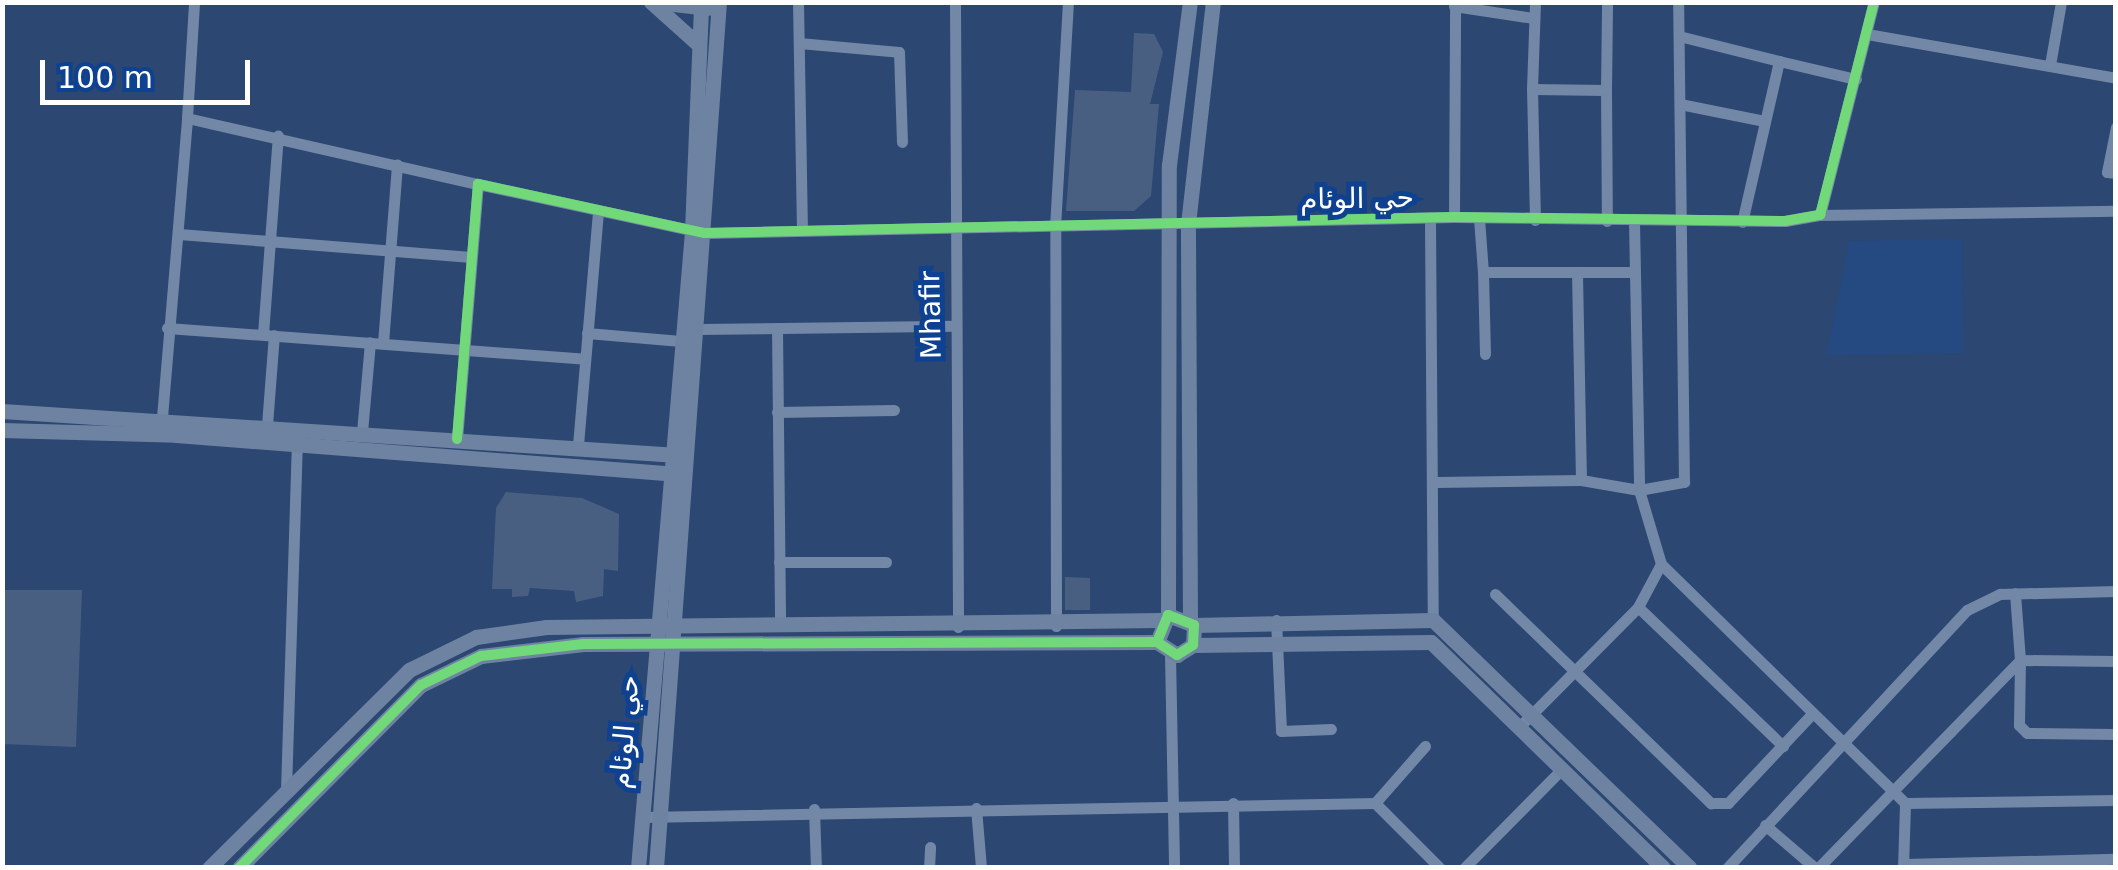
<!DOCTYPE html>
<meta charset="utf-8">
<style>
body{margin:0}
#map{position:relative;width:2118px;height:870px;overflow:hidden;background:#2b4772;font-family:"DejaVu Sans",Cairo,sans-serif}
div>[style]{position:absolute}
.water>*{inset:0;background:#254a82}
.building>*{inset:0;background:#495f81}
.street>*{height:11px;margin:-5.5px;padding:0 5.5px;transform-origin:5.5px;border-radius:5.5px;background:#7288a6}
.secondary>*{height:15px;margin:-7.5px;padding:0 7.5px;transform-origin:7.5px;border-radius:7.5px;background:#6e83a2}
.cycleway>*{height:10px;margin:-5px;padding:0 5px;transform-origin:5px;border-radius:5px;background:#71d979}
span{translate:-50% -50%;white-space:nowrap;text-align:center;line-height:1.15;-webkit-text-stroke:10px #0e418f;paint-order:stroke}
.street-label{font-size:28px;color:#fff}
.frame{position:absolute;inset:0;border:5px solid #fff;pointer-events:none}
.scale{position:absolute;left:40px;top:60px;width:210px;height:45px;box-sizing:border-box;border:5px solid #fff;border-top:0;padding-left:12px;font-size:30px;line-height:35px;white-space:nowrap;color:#fff;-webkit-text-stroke:8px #0e418f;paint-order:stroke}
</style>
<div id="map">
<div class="water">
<i style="clip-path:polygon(1962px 239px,1963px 353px,1827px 355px,1849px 241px)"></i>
</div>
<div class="building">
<i style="clip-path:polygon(1134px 33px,1154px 34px,1163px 52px,1150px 104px,1159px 104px,1151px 196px,1134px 211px,1066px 211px,1075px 90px,1131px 92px)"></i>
<i style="clip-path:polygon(506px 492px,582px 498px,619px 514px,618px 571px,604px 569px,603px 596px,576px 602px,574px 591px,530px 588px,528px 596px,512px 597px,512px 589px,492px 589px,496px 508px)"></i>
<i style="clip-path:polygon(1065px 577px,1090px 578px,1090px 610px,1065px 610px)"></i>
<i style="clip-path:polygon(2px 590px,82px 590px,76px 747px,2px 744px)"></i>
</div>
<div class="street">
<i style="left:798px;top:2px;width:228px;rotate:89deg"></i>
<i style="left:955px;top:2px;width:625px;rotate:89.72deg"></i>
<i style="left:1454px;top:6px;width:80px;rotate:8.6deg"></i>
<i style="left:1867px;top:34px;width:253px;rotate:10deg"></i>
<i style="left:1679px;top:36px;width:103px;rotate:14deg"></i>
<i style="left:1779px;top:61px;width:165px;rotate:102.9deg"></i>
<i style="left:799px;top:43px;width:100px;rotate:5.1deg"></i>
<i style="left:899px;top:52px;width:90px;rotate:88.1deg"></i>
<i style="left:1779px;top:61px;width:79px;rotate:13.2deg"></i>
<i style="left:2050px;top:65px;width:64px;rotate:-80.1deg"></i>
<i style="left:1532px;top:89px;width:87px;rotate:-88deg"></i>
<i style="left:1606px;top:90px;width:131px;rotate:89.6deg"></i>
<i style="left:1680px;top:104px;width:86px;rotate:11.4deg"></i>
<i style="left:187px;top:118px;width:116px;rotate:-86.5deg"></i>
<i style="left:2116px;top:127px;width:46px;rotate:101.3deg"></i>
<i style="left:2107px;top:172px;width:9px;rotate:6deg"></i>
<i style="left:1820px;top:215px;width:296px;rotate:-0.8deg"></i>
<i style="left:1454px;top:217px;width:215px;rotate:-89.7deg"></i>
<i style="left:1479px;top:218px;width:54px;rotate:85.8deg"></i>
<i style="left:1483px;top:272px;width:150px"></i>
<i style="left:1430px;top:220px;width:400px;rotate:89.6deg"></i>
<i style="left:1535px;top:220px;width:131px;rotate:-91.3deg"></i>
<i style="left:1532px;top:89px;width:74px;rotate:0.8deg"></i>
<i style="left:1606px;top:90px;width:88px;rotate:-89.3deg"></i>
<i style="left:1634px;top:221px;width:269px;rotate:88.9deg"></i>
<i style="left:1639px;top:490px;width:77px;rotate:73.4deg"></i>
<i style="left:1661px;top:564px;width:342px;rotate:44.4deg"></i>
<i style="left:1905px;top:803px;width:211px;rotate:-0.8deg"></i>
<i style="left:179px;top:234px;width:293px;rotate:4.5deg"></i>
<i style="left:1483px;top:272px;width:82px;rotate:88.6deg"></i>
<i style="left:1577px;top:273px;width:207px;rotate:88.9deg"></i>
<i style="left:167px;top:328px;width:419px;rotate:4.2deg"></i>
<i style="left:777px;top:328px;width:296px;rotate:89.4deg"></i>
<i style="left:699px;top:329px;width:257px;rotate:-0.7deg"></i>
<i style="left:587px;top:333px;width:94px;rotate:4.9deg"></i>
<i style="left:263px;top:334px;width:199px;rotate:-85.7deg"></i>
<i style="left:383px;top:343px;width:179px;rotate:-85.5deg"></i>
<i style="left:777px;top:412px;width:117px;rotate:-1deg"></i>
<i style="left:267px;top:425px;width:90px;rotate:-85.6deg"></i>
<i style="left:161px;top:429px;width:312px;rotate:-85.2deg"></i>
<i style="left:187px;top:118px;width:298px;rotate:12.8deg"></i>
<i style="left:362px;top:432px;width:90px;rotate:-84.9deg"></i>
<i style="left:457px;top:439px;width:256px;rotate:-85.3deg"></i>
<i style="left:478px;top:184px;width:232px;rotate:12.2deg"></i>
<i style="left:705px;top:233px;width:749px;rotate:-1.22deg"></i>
<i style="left:1454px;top:217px;width:331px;rotate:0.7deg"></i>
<i style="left:1785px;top:221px;width:36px;rotate:-10deg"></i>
<i style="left:1820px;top:215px;width:220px;rotate:-75.8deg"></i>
<i style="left:578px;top:445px;width:234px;rotate:-85.1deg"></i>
<i style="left:1436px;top:482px;width:145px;rotate:-0.8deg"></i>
<i style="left:1581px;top:480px;width:59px;rotate:9.8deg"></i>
<i style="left:1639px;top:490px;width:46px;rotate:-10.1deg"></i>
<i style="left:1684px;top:482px;width:480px;rotate:-90.7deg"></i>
<i style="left:779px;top:562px;width:107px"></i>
<i style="left:1495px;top:594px;width:301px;rotate:44.1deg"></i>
<i style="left:1711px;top:803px;width:17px"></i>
<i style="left:1728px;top:803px;width:122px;rotate:-46.7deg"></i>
<i style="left:1638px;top:607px;width:201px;rotate:43.8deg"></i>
<i style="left:1276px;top:620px;width:111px;rotate:87.4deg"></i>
<i style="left:1281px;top:731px;width:50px;rotate:-2.3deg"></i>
<i style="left:1056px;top:626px;width:399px;rotate:-90.1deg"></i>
<i style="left:1055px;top:227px;width:225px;rotate:-86.7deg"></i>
<i style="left:1170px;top:654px;width:214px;rotate:88.9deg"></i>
<i style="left:2116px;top:661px;width:96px;rotate:-179.4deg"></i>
<i style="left:2020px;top:660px;width:65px;rotate:90.9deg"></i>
<i style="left:2019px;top:725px;width:11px;rotate:45deg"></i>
<i style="left:2027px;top:733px;width:89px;rotate:0.6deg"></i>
<i style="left:1520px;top:726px;width:168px;rotate:-45.2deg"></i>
<i style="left:1638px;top:607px;width:49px;rotate:-61.9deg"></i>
<i style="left:1425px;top:746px;width:76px;rotate:131.3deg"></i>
<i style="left:1375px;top:803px;width:92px;rotate:45deg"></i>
<i style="left:286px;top:790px;width:346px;rotate:-88.2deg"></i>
<i style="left:1233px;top:803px;width:65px;rotate:89.1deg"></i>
<i style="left:976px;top:808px;width:60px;rotate:85.2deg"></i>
<i style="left:814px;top:809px;width:59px;rotate:88.1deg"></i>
<i style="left:643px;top:817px;width:732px;rotate:-1.1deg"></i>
<i style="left:1765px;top:825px;width:66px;rotate:40.7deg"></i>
<i style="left:1904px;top:864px;width:212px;rotate:-1.4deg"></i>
<i style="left:929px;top:868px;width:21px;rotate:-87deg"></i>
<i style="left:1464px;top:868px;width:138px;rotate:-45.3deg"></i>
<i style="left:1727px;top:868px;width:352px;rotate:-47.1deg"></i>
<i style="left:1967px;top:610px;width:37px;rotate:-26deg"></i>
<i style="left:2000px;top:594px;width:116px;rotate:-1.5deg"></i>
<i style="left:1818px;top:868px;width:290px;rotate:-45.8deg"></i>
<i style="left:2020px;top:660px;width:67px;rotate:-94.3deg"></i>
<i style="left:1903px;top:868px;width:65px;rotate:-88.2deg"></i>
</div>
<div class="secondary">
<i style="left:651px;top:2px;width:64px;rotate:41.9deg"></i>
<i style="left:657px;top:2px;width:51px;rotate:6.7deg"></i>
<i style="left:2px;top:411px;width:677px;rotate:3.72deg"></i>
<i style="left:2px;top:430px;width:174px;rotate:1.6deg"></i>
<i style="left:176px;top:435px;width:503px;rotate:4.45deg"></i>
<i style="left:1168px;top:615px;width:450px;rotate:-89.9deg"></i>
<i style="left:1169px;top:165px;width:164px;rotate:-82.7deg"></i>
<i style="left:1190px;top:620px;width:396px;rotate:-90.3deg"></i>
<i style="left:1188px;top:224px;width:223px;rotate:-83.6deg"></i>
<i style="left:1194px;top:625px;width:239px;rotate:-1.2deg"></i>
<i style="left:1433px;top:620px;width:357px;rotate:44deg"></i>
<i style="left:1193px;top:645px;width:238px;rotate:-0.7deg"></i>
<i style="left:1431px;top:642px;width:324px;rotate:44.2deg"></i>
<i style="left:209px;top:868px;width:281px;rotate:-44.7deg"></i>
<i style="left:409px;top:670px;width:75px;rotate:-26.2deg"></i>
<i style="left:476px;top:637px;width:71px;rotate:-8.1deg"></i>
<i style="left:546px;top:627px;width:616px;rotate:-0.65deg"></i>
<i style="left:239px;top:868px;width:258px;rotate:-45.2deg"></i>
<i style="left:421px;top:685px;width:67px;rotate:-25.8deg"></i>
<i style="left:481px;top:656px;width:103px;rotate:-6.7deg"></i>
<i style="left:583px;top:644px;width:574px;rotate:-0.2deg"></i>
<i style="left:1157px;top:642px;width:24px;rotate:33deg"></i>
<i style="left:1177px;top:655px;width:19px;rotate:-32deg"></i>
<i style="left:1193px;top:645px;width:20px;rotate:-87deg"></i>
<i style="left:1194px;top:625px;width:28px;rotate:-159deg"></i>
<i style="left:1168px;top:615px;width:29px;rotate:112deg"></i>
<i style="left:638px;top:868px;width:639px;rotate:-85.15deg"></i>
<i style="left:692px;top:231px;width:229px;rotate:-87.7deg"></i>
<i style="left:656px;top:868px;width:868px;rotate:-85.84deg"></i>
</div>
<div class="cycleway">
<i style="left:457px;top:439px;width:256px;rotate:-85.3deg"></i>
<i style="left:478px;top:184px;width:232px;rotate:12.2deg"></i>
<i style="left:705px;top:233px;width:749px;rotate:-1.22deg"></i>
<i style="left:1454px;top:217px;width:331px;rotate:0.7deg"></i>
<i style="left:1785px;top:221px;width:36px;rotate:-10deg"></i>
<i style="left:1820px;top:215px;width:220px;rotate:-75.8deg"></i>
<i style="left:239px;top:868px;width:258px;rotate:-45.2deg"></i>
<i style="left:421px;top:685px;width:67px;rotate:-25.8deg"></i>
<i style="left:481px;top:656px;width:103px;rotate:-6.7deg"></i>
<i style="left:583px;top:644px;width:574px;rotate:-0.2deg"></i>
<i style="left:1157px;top:642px;width:24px;rotate:33deg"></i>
<i style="left:1177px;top:655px;width:19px;rotate:-32deg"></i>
<i style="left:1193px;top:645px;width:20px;rotate:-87deg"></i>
<i style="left:1194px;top:625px;width:28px;rotate:-159deg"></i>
<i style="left:1168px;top:615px;width:29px;rotate:112deg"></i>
</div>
<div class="street-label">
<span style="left:1357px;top:199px;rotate:-1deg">حي الوئام</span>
<span style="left:931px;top:315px;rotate:-91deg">Mhafir</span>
<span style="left:625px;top:732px;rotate:-85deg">حي الوئام</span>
</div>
<div class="frame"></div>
<div class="scale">100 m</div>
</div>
